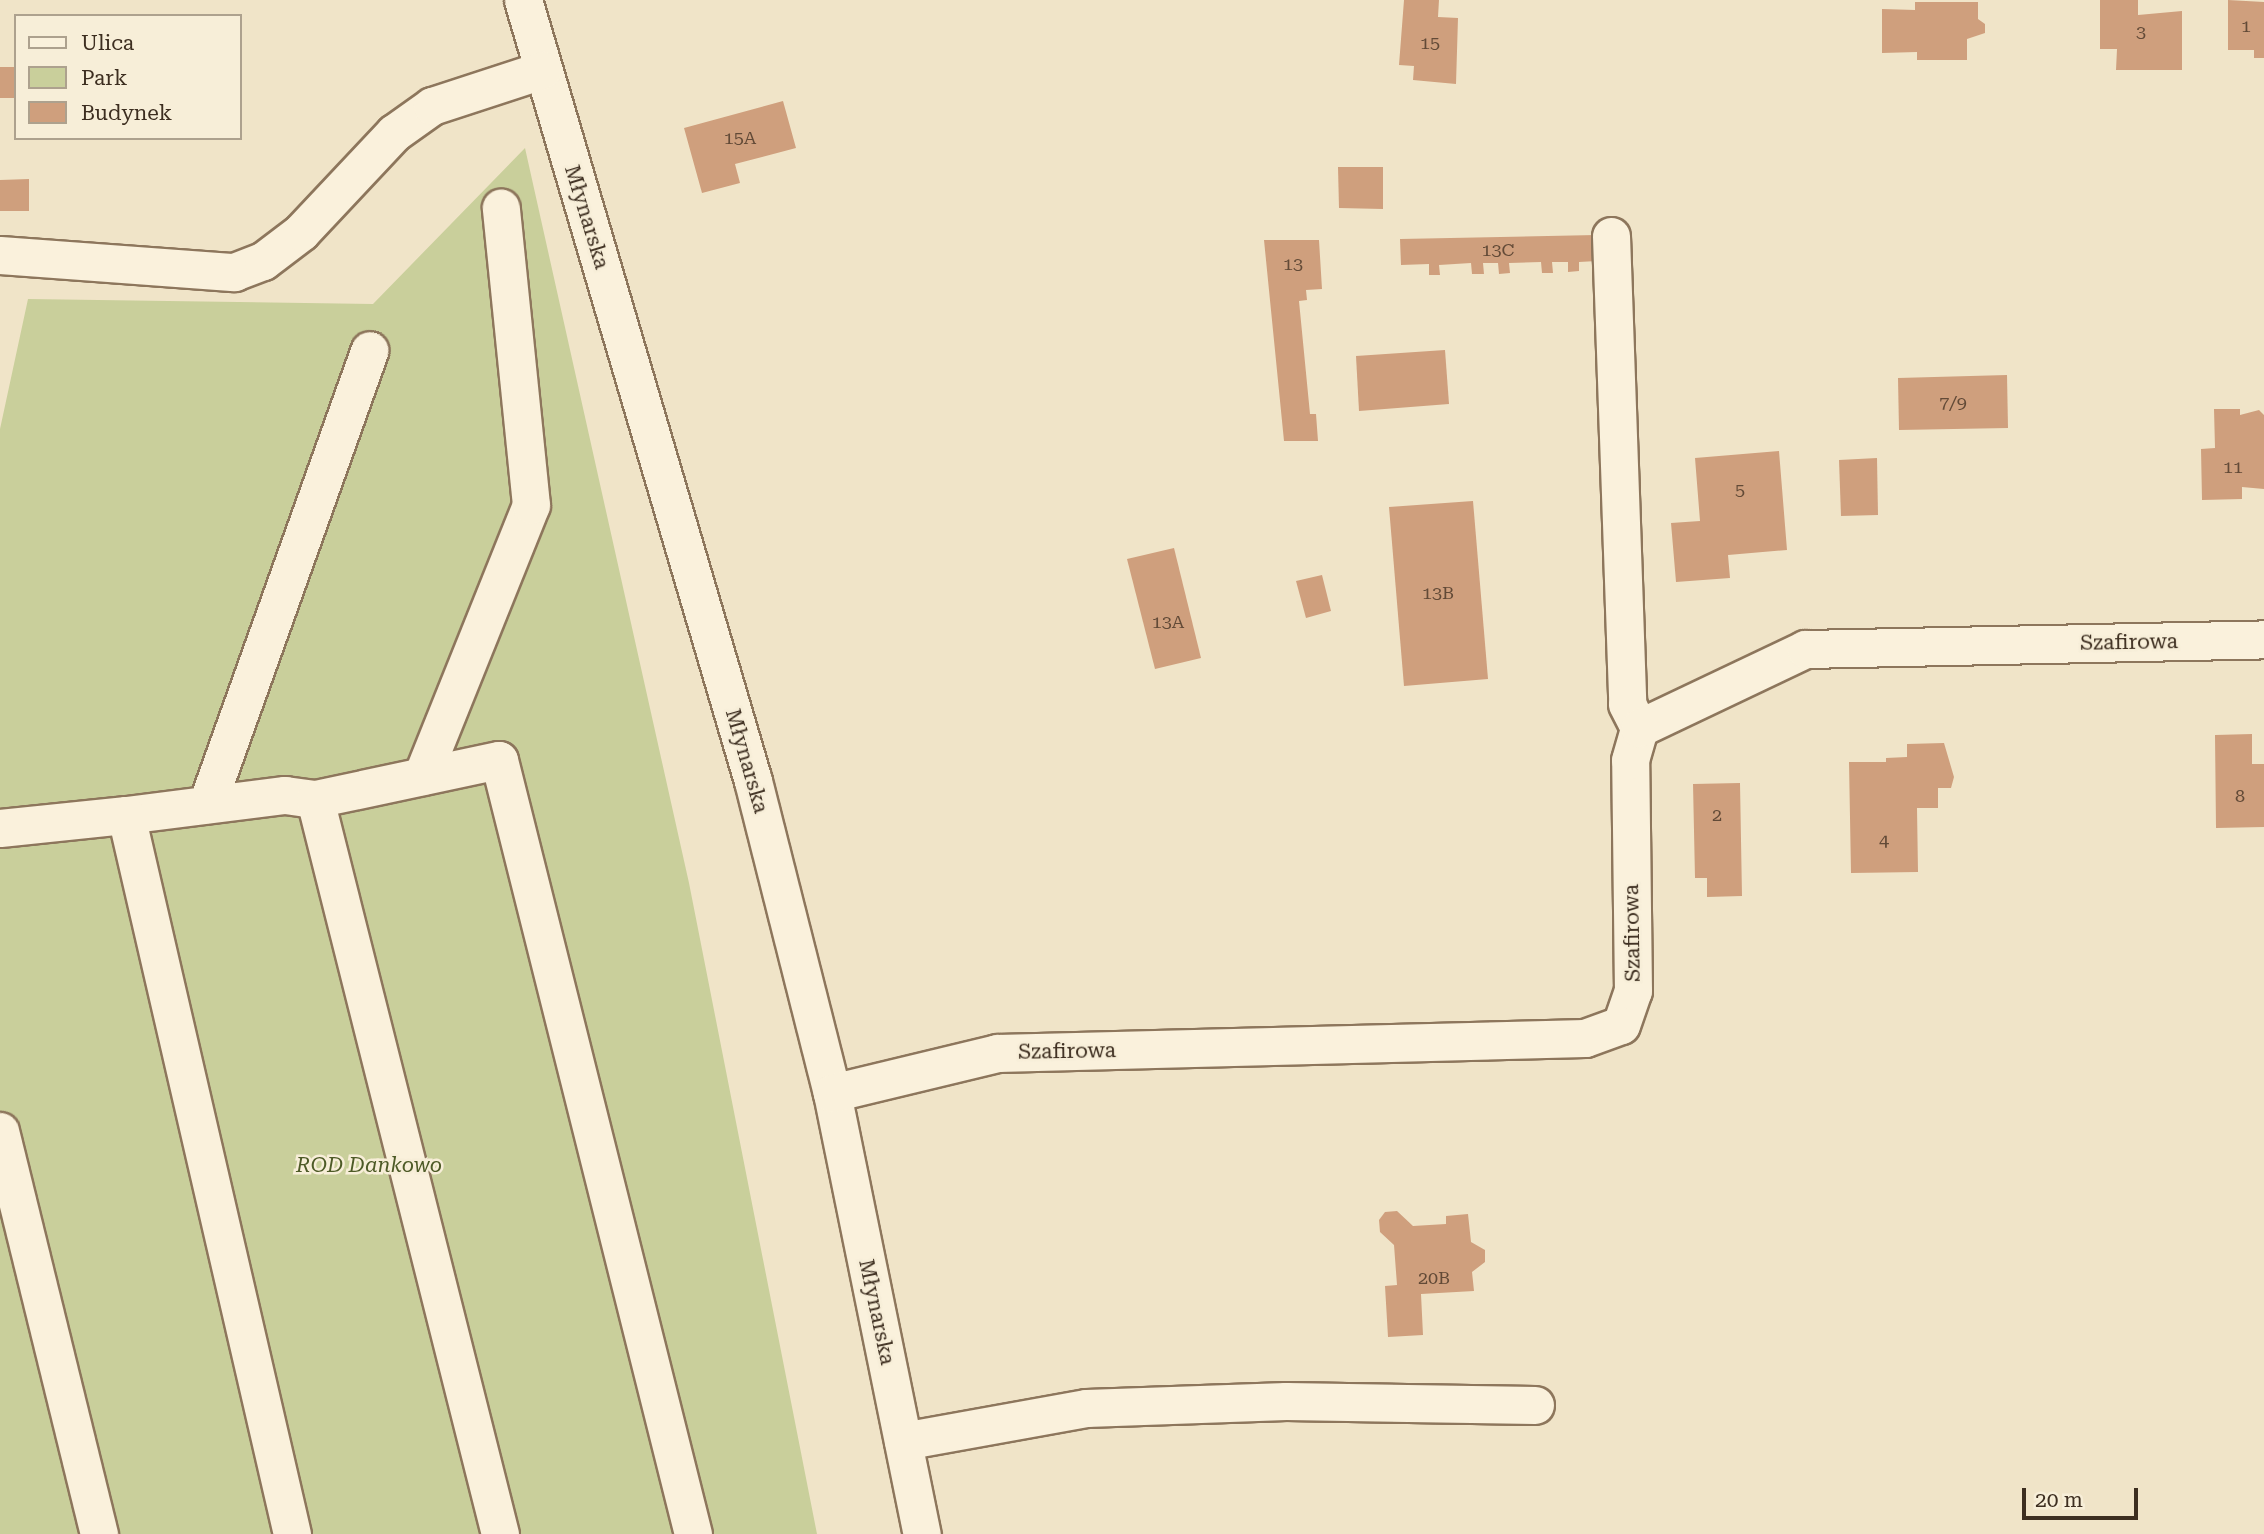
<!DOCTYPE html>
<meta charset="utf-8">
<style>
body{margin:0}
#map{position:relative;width:2264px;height:1534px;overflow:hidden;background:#f0e4c8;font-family:"Roboto Serif",serif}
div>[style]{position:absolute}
.green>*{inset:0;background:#c9cf9b}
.building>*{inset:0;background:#cf9f7d}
.roads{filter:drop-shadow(2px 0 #8d765c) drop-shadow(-2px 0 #8d765c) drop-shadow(0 2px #8d765c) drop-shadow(0 -2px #8d765c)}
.minor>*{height:37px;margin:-18.5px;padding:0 18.5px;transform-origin:18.5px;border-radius:18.5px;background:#faf1dc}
span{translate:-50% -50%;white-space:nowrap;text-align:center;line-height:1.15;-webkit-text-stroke:5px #f7eed8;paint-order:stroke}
.number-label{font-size:18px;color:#624a37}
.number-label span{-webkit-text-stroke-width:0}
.street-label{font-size:21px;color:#3d2e20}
.park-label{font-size:21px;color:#4d5a26;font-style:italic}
.legend{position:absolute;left:14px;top:14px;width:228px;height:126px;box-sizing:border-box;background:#f7eed8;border:2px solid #ada18e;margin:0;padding:9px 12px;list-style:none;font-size:21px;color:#3d2e20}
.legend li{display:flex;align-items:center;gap:14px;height:35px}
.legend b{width:35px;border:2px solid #ada18e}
.scale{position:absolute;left:2022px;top:1488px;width:116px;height:32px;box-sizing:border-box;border:4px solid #3d2e20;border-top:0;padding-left:9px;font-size:21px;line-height:24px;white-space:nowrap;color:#3d2e20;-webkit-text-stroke:5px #f7eed8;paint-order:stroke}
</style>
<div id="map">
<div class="green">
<i style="clip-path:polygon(525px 148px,689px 883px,817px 1534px,0 1534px,0 429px,28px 299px,373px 304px)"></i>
</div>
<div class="building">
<i style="clip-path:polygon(1404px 0,1439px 0,1438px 17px,1458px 18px,1456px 84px,1413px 80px,1414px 66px,1399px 65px)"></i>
<i style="clip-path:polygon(2100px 0,2138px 0,2138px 15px,2182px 11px,2182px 70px,2116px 70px,2117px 49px,2100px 49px)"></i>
<i style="clip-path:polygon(2228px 0,2264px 2px,2264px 58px,2254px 58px,2254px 50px,2228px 50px)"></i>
<i style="clip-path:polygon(1915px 2px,1978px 2px,1978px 19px,1985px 24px,1985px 33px,1967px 39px,1967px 60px,1917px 60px,1917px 52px,1882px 53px,1882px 9px,1915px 10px)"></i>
<i style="clip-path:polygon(0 67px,16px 67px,16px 98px,0 98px)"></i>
<i style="clip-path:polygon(783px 101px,796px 148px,735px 164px,740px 183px,702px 193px,684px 128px)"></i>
<i style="clip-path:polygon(1338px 167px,1383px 167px,1383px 209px,1339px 208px)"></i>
<i style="clip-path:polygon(29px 179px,29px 211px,0 211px,0 180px)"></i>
<i style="clip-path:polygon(1596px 235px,1597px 261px,1579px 262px,1579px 271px,1568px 272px,1568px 262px,1552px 262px,1553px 273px,1542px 273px,1541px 262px,1509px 263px,1510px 273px,1499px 274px,1498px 263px,1483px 263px,1484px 274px,1472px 274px,1471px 263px,1439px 265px,1440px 275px,1429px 275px,1429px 264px,1401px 265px,1400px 239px)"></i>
<i style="clip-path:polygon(1264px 240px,1319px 240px,1322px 289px,1306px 290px,1307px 300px,1299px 301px,1310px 414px,1316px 414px,1318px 441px,1284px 441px)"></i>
<i style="clip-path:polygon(1445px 350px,1449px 404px,1359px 411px,1356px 356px)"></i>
<i style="clip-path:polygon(2007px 375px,2008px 428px,1899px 430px,1898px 378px)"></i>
<i style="clip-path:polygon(2214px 409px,2240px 409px,2240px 415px,2259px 410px,2264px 415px,2264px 489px,2242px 487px,2242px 499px,2202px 500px,2201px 449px,2215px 448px)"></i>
<i style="clip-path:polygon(1779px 451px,1787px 550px,1728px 555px,1730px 578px,1676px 582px,1671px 523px,1700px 521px,1695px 458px)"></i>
<i style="clip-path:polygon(1877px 458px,1878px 515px,1841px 516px,1839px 460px)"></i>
<i style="clip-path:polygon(1473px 501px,1488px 679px,1404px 686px,1389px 507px)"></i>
<i style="clip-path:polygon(1174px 548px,1201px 658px,1155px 669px,1127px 559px)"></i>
<i style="clip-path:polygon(1322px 575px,1331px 611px,1306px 618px,1296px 581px)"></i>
<i style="clip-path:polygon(2252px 734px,2252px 764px,2264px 764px,2264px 827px,2216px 828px,2215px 735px)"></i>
<i style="clip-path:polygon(1944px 743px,1954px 777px,1951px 788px,1938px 788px,1938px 808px,1917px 808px,1918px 872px,1851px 873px,1849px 762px,1886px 762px,1886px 758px,1907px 757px,1907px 744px)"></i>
<i style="clip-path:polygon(1740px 783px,1742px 896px,1707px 897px,1707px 878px,1695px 878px,1693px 784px)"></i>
<i style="clip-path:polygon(1397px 1211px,1413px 1226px,1446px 1224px,1446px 1216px,1468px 1214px,1471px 1242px,1485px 1250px,1485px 1262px,1472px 1272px,1474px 1291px,1421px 1294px,1423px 1335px,1388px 1337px,1385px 1286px,1397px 1285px,1394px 1245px,1380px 1232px,1379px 1220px,1385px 1212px)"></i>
</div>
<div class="roads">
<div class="minor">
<i style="left:523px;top:0;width:814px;rotate:73.59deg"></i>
<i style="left:753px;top:781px;width:322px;rotate:75.8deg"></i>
<i style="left:832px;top:1093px;width:450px;rotate:78.5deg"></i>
<i style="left:1611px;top:236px;width:468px;rotate:88deg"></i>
<i style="left:1627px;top:704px;width:27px;rotate:63deg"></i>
<i style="left:0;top:255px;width:235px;rotate:4.2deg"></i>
<i style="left:234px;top:272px;width:31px;rotate:-21deg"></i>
<i style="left:263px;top:261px;width:48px;rotate:-37.3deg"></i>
<i style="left:301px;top:232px;width:136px;rotate:-46.8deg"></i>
<i style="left:394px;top:133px;width:47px;rotate:-35.4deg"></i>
<i style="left:432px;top:106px;width:116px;rotate:-18.1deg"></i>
<i style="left:422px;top:776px;width:292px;rotate:-68.1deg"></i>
<i style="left:531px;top:505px;width:299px;rotate:-95.8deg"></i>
<i style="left:207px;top:804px;width:482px;rotate:-70.3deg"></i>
<i style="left:126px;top:815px;width:160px;rotate:-7.2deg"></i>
<i style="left:285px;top:795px;width:30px;rotate:8deg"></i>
<i style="left:0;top:828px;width:127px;rotate:-5.9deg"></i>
<i style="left:126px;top:815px;width:738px;rotate:77deg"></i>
<i style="left:832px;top:1093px;width:170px;rotate:-13.6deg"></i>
<i style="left:997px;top:1053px;width:588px;rotate:-1.46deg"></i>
<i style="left:1585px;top:1038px;width:38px;rotate:-20deg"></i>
<i style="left:1621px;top:1025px;width:36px;rotate:-71deg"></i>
<i style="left:1633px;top:991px;width:231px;rotate:-90.7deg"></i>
<i style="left:1630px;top:760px;width:33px;rotate:-74deg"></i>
<i style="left:1639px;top:728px;width:184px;rotate:-25.4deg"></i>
<i style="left:1805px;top:649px;width:459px;rotate:-1.2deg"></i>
<i style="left:0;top:1131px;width:415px;rotate:76.2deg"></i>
<i style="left:903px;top:1441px;width:186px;rotate:-10.2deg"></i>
<i style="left:1086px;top:1408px;width:200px;rotate:-2deg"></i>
<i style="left:1286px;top:1401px;width:249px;rotate:0.9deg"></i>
<i style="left:500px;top:1534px;width:758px;rotate:-104.13deg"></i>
<i style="left:315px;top:799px;width:188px;rotate:-12deg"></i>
<i style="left:499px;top:760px;width:798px;rotate:75.93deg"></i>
</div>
</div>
<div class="number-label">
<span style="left:2246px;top:26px">1</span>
<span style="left:2141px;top:32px">3</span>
<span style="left:1430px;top:43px">15</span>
<span style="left:740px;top:138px">15A</span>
<span style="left:1498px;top:250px">13C</span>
<span style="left:1293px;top:264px">13</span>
<span style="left:1953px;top:403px">7/9</span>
<span style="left:2233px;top:467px">11</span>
<span style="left:1740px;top:490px">5</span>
<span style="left:1438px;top:593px">13B</span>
<span style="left:1168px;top:622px">13A</span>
<span style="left:2240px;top:796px">8</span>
<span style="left:1717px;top:815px">2</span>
<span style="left:1884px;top:840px">4</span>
<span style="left:1434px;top:1278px">20B</span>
</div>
<div class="street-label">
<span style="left:587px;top:217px;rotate:73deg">Młynarska</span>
<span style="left:2129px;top:642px;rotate:-1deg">Szafirowa</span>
<span style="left:747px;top:761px;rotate:74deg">Młynarska</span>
<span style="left:1632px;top:933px;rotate:-91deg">Szafirowa</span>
<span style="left:1067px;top:1051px;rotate:-1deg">Szafirowa</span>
<span style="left:877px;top:1312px;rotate:78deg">Młynarska</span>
</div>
<div class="park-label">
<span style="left:369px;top:1165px">ROD Dankowo</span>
</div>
<ul class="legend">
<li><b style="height:9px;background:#faf1dc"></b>Ulica</li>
<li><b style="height:19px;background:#c9cf9b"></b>Park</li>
<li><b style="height:19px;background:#cf9f7d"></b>Budynek</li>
</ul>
<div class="scale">20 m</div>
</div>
